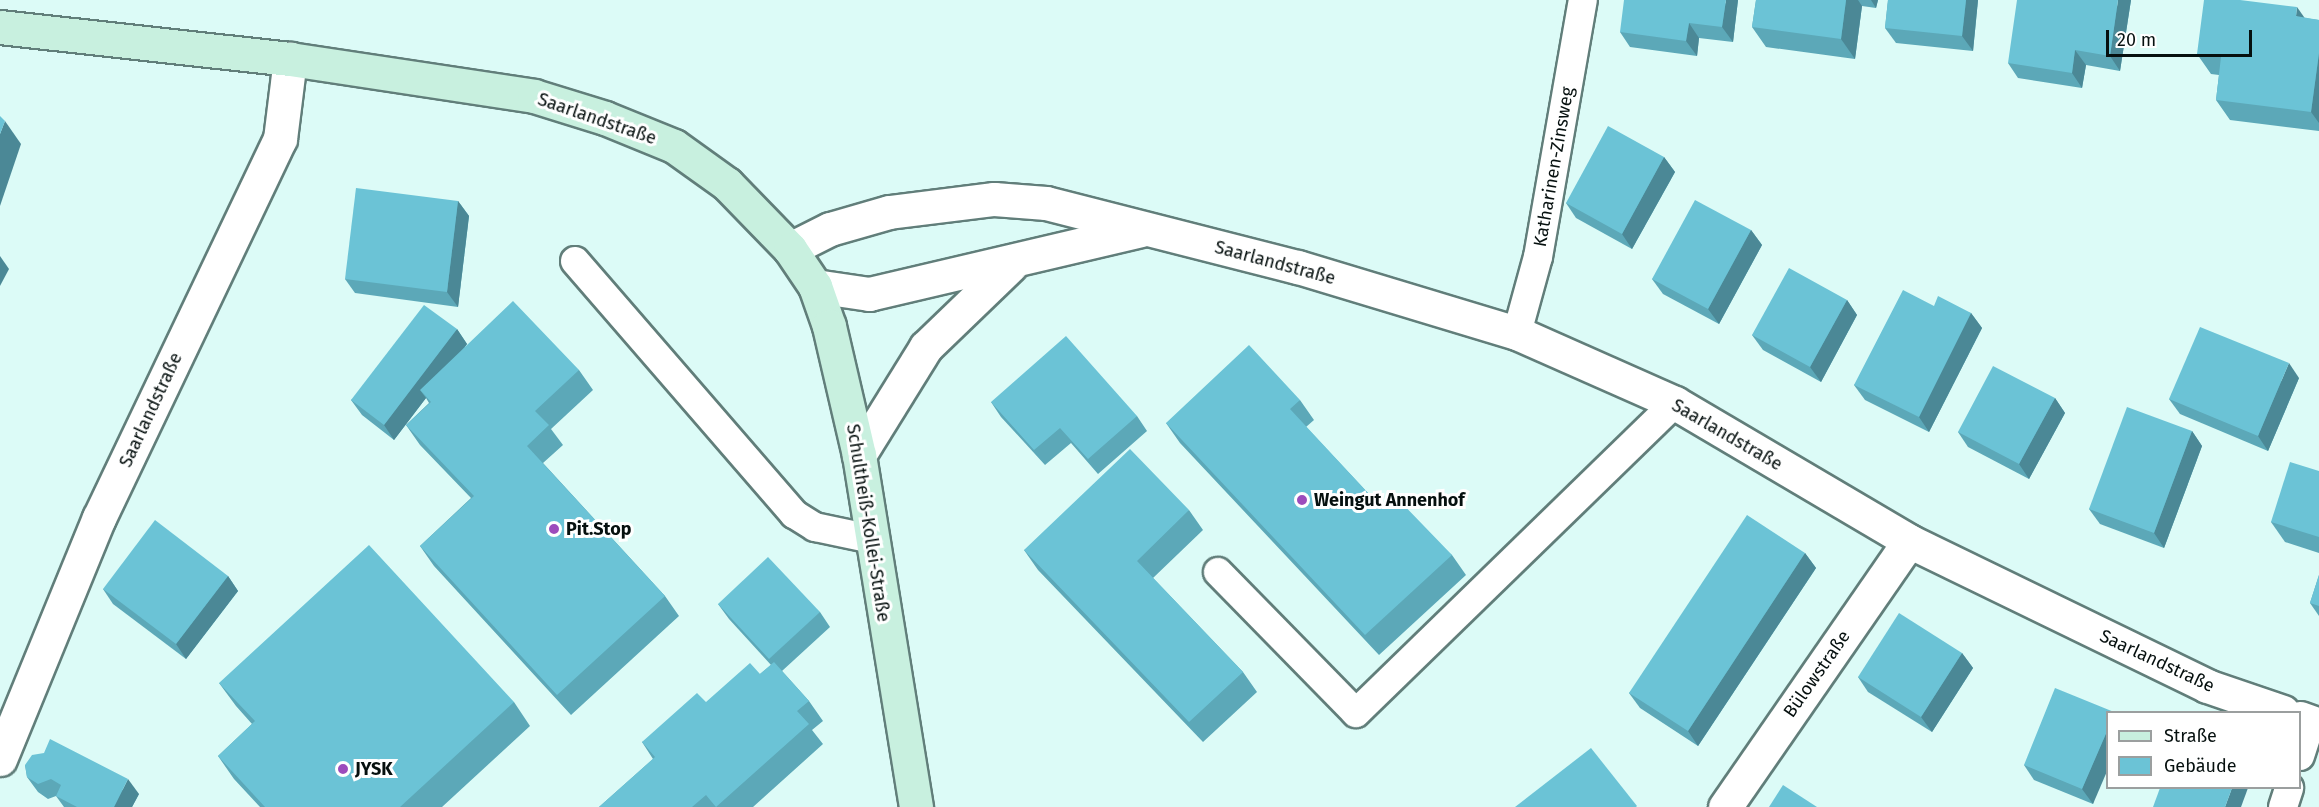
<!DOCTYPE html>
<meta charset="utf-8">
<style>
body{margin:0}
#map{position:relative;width:2319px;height:807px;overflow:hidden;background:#dcfbf7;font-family:"Fira Sans",sans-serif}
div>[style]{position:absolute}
.roads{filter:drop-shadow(2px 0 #617e7a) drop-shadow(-2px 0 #617e7a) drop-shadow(0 2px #617e7a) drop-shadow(0 -2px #617e7a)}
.lane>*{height:28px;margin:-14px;padding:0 14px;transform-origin:14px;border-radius:14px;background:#fff}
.street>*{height:33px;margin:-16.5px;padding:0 16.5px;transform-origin:16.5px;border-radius:16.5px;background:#fff}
.secondary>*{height:33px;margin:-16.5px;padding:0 16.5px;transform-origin:16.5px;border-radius:16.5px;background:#c8f0df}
.wall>*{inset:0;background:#5ca8b8}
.shaded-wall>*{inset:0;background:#4b8896}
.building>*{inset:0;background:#6bc3d6}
.dots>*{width:16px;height:16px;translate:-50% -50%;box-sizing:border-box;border:3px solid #fff;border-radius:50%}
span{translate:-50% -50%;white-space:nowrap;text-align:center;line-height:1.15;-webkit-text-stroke:6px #fff;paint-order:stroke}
.street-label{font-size:18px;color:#06100f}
.poi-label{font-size:18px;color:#06100f;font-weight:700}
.left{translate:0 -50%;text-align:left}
.legend{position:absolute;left:2106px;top:711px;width:195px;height:78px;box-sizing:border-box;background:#fff;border:2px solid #9b9f9f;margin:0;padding:8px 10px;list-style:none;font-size:18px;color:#06100f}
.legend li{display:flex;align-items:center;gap:12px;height:30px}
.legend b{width:30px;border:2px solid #9b9f9f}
.scale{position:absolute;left:2106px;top:30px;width:146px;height:27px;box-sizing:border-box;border:3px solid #06100f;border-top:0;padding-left:8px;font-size:18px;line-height:21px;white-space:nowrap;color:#06100f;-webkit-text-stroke:4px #fff;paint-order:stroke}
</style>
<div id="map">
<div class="roads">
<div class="lane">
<i style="left:575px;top:261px;width:335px;rotate:49.1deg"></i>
<i style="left:794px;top:514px;width:25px;rotate:32deg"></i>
<i style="left:815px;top:527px;width:58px;rotate:11.9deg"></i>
<i style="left:1517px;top:333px;width:79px;rotate:-74.6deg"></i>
<i style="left:1538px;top:257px;width:261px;rotate:-80.1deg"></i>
<i style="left:1218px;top:572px;width:197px;rotate:45.6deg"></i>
<i style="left:1356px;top:713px;width:445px;rotate:-44.2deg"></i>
<i style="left:2300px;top:756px;width:36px;rotate:-72deg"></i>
<i style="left:2283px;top:807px;width:20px;rotate:-72deg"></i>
</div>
<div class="street">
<i style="left:790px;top:249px;width:45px;rotate:-26.6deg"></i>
<i style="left:830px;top:229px;width:61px;rotate:-16.1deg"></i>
<i style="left:889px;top:212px;width:106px;rotate:-7.1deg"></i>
<i style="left:994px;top:199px;width:52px;rotate:4.4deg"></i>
<i style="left:1046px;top:203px;width:260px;rotate:14.3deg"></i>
<i style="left:1298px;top:267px;width:229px;rotate:16.8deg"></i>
<i style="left:1517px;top:333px;width:173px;rotate:23.9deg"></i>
<i style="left:1675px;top:403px;width:272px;rotate:30.5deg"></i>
<i style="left:1909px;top:541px;width:331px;rotate:25.9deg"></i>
<i style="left:2207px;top:686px;width:80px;rotate:18.9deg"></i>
<i style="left:815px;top:286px;width:55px;rotate:8.4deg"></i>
<i style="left:869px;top:294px;width:279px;rotate:-13.2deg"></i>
<i style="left:859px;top:455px;width:127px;rotate:-58.2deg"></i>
<i style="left:926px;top:347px;width:117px;rotate:-44deg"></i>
<i style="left:2300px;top:718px;width:20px;rotate:20deg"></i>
<i style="left:0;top:759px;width:261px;rotate:-67.7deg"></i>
<i style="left:99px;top:518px;width:420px;rotate:-64.5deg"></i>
<i style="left:280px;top:139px;width:81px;rotate:-82.9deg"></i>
<i style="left:1725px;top:807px;width:323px;rotate:-55.3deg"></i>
</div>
<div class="secondary">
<i style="left:0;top:27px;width:292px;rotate:6.3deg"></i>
<i style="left:290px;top:59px;width:247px;rotate:8.6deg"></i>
<i style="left:534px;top:96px;width:74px;rotate:17.2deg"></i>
<i style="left:605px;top:118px;width:74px;rotate:22.1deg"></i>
<i style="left:674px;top:146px;width:65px;rotate:35.6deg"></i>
<i style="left:727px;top:184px;width:91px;rotate:45.9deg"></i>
<i style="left:790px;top:249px;width:45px;rotate:56deg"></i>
<i style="left:815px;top:286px;width:42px;rotate:70.7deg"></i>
<i style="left:829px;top:326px;width:132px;rotate:76.9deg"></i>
<i style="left:859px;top:455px;width:357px;rotate:80.8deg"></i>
</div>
</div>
<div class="wall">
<i style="clip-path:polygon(1738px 0,1733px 42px,1699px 38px,1697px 56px,1630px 47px,1620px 32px)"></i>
<i style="clip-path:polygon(1756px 0,1878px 0,1876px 8px,1862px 6px,1855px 59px,1766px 47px,1752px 27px)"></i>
<i style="clip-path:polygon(1888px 0,1978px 0,1973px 51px,1896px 43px,1885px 28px)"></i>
<i style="clip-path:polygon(2131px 0,2120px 71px,2086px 65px,2082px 88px,2018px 78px,2008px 63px)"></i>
<i style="clip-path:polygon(2304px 18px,2319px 20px,2319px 131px,2230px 120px,2216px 100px,2219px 75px,2211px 74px,2197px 54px)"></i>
<i style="clip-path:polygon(1664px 157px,1675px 172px,1632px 249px,1576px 218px,1566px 203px)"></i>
<i style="clip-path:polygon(458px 201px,469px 216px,458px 307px,355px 293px,345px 279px)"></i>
<i style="clip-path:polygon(1751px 230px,1762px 245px,1719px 324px,1663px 294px,1652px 279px)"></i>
<i style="clip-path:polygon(1847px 300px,1857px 315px,1821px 382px,1763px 350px,1752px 335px)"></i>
<i style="clip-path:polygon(1934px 306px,1971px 313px,1982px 328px,1929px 432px,1865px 400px,1854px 385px)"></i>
<i style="clip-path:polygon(457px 329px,467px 344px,465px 347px,579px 370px,593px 390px,551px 429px,563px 445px,543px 463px,665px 596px,679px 616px,571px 715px,434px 566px,420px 546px,471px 498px,420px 445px,406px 425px,429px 403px,426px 398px,394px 440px,362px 415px,351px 400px)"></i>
<i style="clip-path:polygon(2299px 378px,2268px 451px,2180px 414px,2169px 399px)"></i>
<i style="clip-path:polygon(2055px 398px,2065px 413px,2029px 479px,1968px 447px,1958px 432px)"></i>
<i style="clip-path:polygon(1300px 400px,1314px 420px,1306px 427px,1382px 508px,1452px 555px,1466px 575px,1379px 655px,1180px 443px,1166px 423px)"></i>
<i style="clip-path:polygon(991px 402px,1137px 416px,1147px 431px,1098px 474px,1071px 443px,1045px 465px,1001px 417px)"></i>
<i style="clip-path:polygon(2192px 431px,2202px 446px,2164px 548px,2100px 524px,2089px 509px)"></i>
<i style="clip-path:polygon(2319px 471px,2319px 553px,2285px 542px,2271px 522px)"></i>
<i style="clip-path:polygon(1189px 510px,1203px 530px,1153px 578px,1243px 672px,1257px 692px,1203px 742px,1038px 570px,1024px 550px)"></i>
<i style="clip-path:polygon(1805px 553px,1816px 568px,1698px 746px,1640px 708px,1629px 693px)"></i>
<i style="clip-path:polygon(2319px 575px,2319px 616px,2310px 603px)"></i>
<i style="clip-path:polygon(228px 576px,238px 591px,186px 659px,113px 604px,103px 589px)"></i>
<i style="clip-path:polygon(718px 604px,820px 612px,830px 627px,782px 671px,809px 701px,823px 721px,812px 730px,823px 744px,753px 807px,599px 807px,653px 759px,642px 742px,760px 674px,771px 665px,729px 619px)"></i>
<i style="clip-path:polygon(1962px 653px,1973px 668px,1932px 732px,1868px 692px,1858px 677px)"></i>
<i style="clip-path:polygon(219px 683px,514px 702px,530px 726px,442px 807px,260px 807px,234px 779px,218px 756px,252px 724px,236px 706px)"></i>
<i style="clip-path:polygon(2115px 712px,2093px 804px,2034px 780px,2024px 765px)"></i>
<i style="clip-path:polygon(25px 765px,139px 794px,132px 807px,64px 807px,56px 796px,48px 799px,38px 792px,27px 777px)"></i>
</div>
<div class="shaded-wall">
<i style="clip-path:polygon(1726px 0,1738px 0,1733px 42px,1722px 27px)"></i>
<i style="clip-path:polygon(1846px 0,1858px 0,1862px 6px,1855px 59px,1841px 39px)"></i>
<i style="clip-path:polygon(1871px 0,1878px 0,1876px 8px)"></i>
<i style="clip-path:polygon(1966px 0,1978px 0,1973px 51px,1962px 36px)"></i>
<i style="clip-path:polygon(2118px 0,2131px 0,2120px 71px,2110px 56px)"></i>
<i style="clip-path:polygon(2297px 7px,2311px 27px,2296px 16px)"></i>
<i style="clip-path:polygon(1689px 23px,1699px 38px,1697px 56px,1686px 41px)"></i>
<i style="clip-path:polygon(2075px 50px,2086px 65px,2082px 88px,2072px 73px)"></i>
<i style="clip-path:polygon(2319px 53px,2319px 123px,2311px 112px)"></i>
<i style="clip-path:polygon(5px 121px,21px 144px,0 206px,0 134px)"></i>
<i style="clip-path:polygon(1664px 157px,1675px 172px,1632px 249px,1622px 234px)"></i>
<i style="clip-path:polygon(458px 201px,469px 216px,458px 307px,447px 292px)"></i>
<i style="clip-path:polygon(1751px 230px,1762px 245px,1719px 324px,1708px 309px)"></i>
<i style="clip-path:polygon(0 256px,9px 269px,0 286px)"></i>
<i style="clip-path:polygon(1847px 300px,1857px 315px,1821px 382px,1810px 367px)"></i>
<i style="clip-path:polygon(1971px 313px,1982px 328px,1929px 432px,1919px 417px)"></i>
<i style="clip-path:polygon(457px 329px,467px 344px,427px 397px,420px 390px,426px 398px,394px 440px,384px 425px)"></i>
<i style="clip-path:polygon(2289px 363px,2299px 378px,2268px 451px,2258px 436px)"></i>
<i style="clip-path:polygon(2055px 398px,2065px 413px,2029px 479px,2019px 464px)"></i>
<i style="clip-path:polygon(2192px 431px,2202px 446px,2164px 548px,2154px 533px)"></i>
<i style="clip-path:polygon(1805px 553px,1816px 568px,1698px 746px,1688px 731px)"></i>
<i style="clip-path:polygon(228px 576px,238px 591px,186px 659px,176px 644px)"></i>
<i style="clip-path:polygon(1962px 653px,1973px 668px,1932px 732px,1921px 717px)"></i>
<i style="clip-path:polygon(2108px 729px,2108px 769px,2093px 804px,2082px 789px)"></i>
<i style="clip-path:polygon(128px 779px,139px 794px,132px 807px,114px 807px)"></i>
<i style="clip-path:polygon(2232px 788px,2248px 788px,2241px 807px,2225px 807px)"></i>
</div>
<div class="building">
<i style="clip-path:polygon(1624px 0,1726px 0,1722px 27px,1689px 23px,1686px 41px,1620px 32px)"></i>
<i style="clip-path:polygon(1756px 0,1846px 0,1841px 39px,1752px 27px)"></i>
<i style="clip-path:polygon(1888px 0,1966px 0,1962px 36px,1885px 28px)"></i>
<i style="clip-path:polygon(2017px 0,2118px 0,2110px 56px,2075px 50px,2072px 73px,2008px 63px)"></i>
<i style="clip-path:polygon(2204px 0,2240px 0,2297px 7px,2296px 16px,2319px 20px,2319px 53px,2311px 112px,2216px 100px,2221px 57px,2197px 54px)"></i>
<i style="clip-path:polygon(0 116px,5px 121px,0 134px)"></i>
<i style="clip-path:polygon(1608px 126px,1664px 157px,1622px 234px,1566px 203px)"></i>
<i style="clip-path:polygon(356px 188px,458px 201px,447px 292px,345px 279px)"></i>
<i style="clip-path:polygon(1695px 200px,1751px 230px,1708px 309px,1652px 279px)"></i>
<i style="clip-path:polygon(1789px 268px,1847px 300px,1810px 367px,1752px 335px)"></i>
<i style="clip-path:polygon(1903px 290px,1934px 306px,1938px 296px,1971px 313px,1919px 417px,1854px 385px)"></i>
<i style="clip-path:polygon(513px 301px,579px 370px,535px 411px,549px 425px,527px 446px,665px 596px,557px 695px,420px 546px,474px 496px,406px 425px,431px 402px,420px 390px)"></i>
<i style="clip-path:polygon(424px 305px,457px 329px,384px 425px,351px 400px)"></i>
<i style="clip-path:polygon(2200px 327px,2289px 363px,2258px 436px,2169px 399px)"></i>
<i style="clip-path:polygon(1066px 336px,1137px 416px,1088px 459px,1060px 428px,1034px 450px,991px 402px)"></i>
<i style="clip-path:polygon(1249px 345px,1300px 400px,1290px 409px,1382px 508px,1395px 496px,1452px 555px,1365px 635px,1166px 423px)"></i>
<i style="clip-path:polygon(1993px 366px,2055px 398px,2019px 464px,1958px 432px)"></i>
<i style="clip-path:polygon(2127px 407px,2192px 431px,2154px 533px,2089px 509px)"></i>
<i style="clip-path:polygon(1130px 449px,1189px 510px,1137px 561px,1243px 672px,1189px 722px,1024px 550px)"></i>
<i style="clip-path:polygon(2290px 462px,2319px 471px,2319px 537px,2271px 522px)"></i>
<i style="clip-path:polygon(1747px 515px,1805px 553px,1688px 731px,1629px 693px)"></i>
<i style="clip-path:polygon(155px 520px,228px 576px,176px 644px,103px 589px)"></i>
<i style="clip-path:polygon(369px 545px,514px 702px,400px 807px,265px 807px,218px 756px,255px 721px,219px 683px)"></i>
<i style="clip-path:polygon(768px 557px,820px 612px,769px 659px,718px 604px)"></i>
<i style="clip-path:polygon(2319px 575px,2319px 606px,2310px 603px)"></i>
<i style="clip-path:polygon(1899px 613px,1962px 653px,1921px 717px,1858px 677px)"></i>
<i style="clip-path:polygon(774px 662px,809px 701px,797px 711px,809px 724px,716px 807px,706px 795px,692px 807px,599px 807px,655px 757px,642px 742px,697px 693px,706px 702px,750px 663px,760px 674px)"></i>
<i style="clip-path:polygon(2055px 688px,2114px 712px,2108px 712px,2108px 729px,2082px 789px,2024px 765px)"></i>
<i style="clip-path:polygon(50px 739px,128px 779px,114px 807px,77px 807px,56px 796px,61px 785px,51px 779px,38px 784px,27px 777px,25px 765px,32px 755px,44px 753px)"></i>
<i style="clip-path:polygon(1591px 748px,1637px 806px,1636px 807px,1515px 807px)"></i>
<i style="clip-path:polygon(1783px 785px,1817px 807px,1769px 807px)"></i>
<i style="clip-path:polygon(2160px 788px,2232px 788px,2225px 807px,2153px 807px)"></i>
</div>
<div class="dots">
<i style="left:1302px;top:500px;background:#9c4cbc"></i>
<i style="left:554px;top:529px;background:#9c4cbc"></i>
<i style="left:343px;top:769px;background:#9c4cbc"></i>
</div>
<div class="street-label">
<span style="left:597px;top:119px;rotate:19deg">Saarlandstraße</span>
<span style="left:1554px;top:167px;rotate:-80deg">Katharinen-Zinsweg</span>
<span style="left:1275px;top:263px;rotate:15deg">Saarlandstraße</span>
<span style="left:151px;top:410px;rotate:-65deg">Saarlandstraße</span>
<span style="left:1727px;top:435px;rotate:30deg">Saarlandstraße</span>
<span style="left:868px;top:523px;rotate:81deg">Schultheiß-Kollei-Straße</span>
<span style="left:2157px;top:661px;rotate:25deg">Saarlandstraße</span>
<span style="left:1817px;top:674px;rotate:-55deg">Bülowstraße</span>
</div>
<div class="poi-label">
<span class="left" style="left:1314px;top:500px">Weingut Annenhof</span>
<span class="left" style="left:566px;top:529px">Pit.Stop</span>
<span class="left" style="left:355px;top:769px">JYSK</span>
</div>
<ul class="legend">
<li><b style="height:8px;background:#c8f0df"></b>Straße</li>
<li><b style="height:16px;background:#6bc3d6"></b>Gebäude</li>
</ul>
<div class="scale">20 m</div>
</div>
